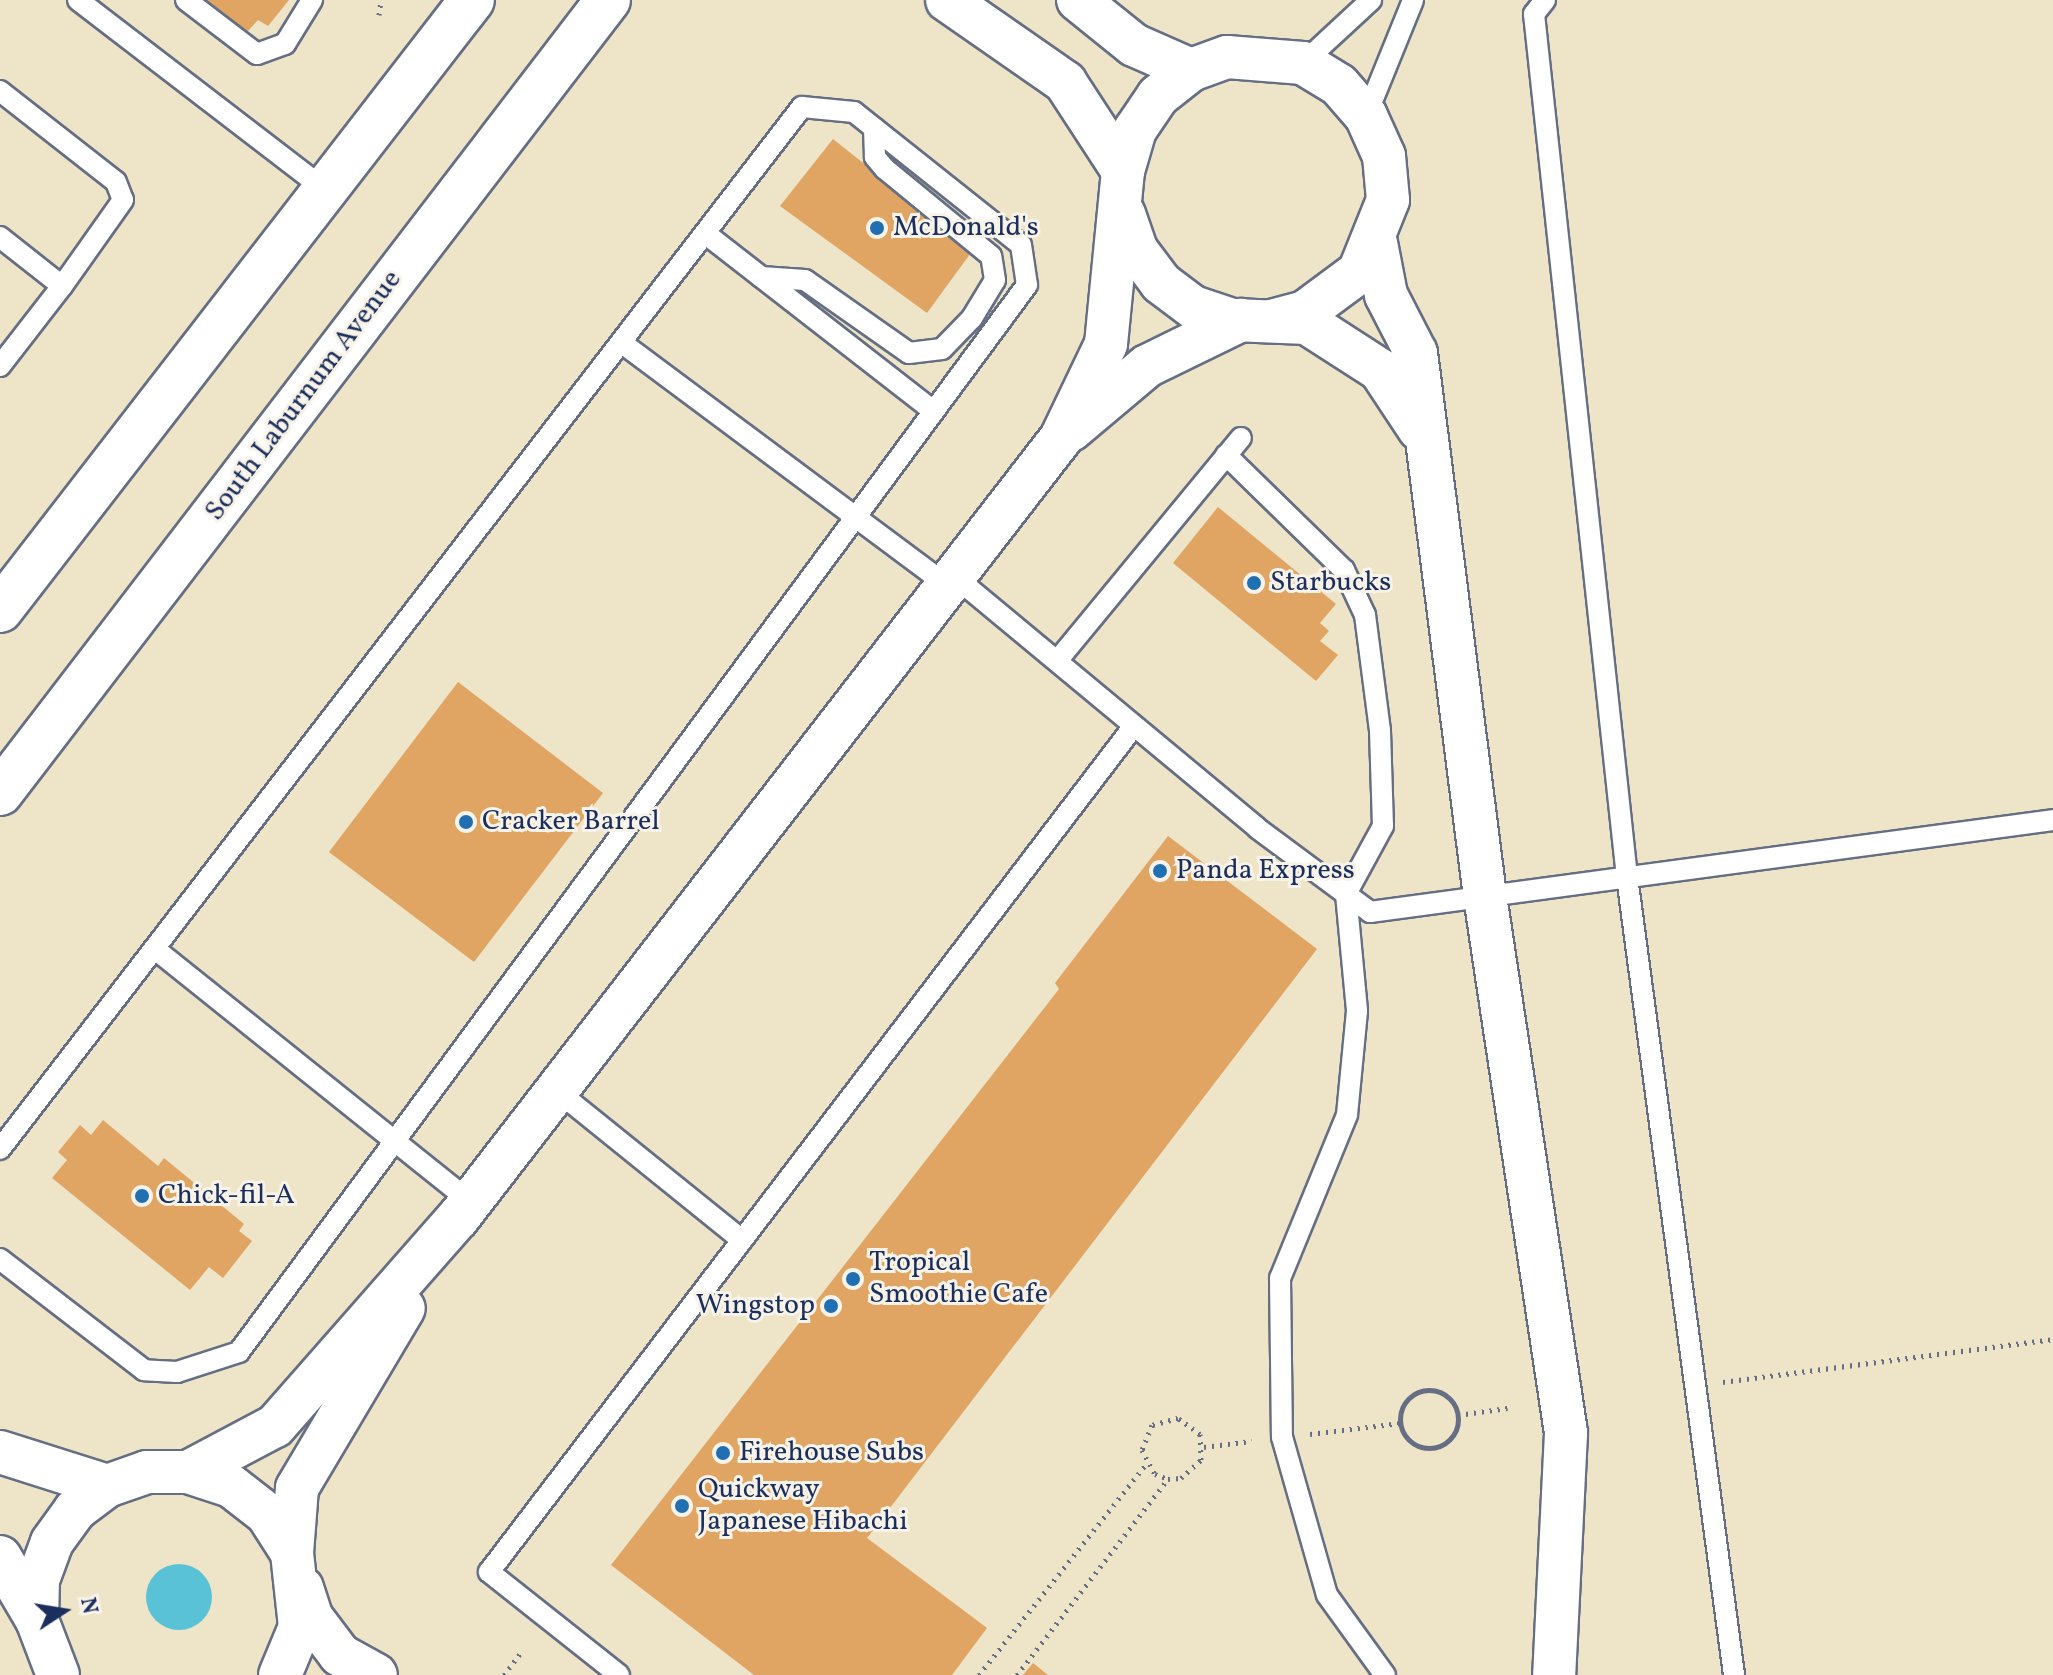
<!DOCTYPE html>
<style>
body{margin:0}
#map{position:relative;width:2053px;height:1675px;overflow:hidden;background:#eee4c8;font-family:Vollkorn,serif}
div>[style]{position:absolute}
.water>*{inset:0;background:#59c2d6}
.round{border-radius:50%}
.building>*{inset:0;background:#e0a463}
.path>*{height:5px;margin-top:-2.5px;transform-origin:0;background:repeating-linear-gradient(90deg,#656e83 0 2px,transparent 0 8px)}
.path>.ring{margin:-2.5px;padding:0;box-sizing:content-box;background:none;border:5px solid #656e83;border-radius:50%}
.roads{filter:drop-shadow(2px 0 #656e83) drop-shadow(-2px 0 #656e83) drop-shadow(0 2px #656e83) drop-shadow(0 -2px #656e83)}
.lane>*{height:20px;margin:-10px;padding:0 10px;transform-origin:10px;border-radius:10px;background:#fff}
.street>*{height:42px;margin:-21px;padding:0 21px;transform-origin:21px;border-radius:21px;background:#fff}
.primary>*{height:44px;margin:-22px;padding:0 22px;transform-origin:22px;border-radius:22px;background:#fff}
.dots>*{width:22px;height:22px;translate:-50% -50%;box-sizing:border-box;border:4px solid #f7f3e8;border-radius:50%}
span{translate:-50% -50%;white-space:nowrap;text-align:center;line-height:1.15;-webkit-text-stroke:6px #f7f3e8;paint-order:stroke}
.poi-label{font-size:28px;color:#1b2f5e}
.left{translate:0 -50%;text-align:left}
.right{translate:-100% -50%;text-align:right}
.street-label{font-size:28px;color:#1b2f5e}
.north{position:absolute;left:24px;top:1571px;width:80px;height:80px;-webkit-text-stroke:6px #f7f3e8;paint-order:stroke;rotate:78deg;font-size:22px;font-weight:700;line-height:32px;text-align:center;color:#1b2f5e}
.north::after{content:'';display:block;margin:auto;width:28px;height:36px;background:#1b2f5e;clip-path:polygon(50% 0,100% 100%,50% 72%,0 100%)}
</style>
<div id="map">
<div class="water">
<i class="round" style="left:146px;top:1564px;width:66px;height:66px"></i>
</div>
<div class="building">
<i style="clip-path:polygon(194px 0,289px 0,268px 26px,258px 20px,248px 31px)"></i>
<i style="clip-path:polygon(833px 139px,973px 250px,927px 313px,780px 206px)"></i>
<i style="clip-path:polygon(1218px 507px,1336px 604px,1320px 623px,1329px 631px,1320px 641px,1338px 655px,1316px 681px,1173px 563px)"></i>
<i style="clip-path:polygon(458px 682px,603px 793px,474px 962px,329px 852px)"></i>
<i style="clip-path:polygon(1168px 836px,1317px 949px,867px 1538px,987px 1628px,952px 1675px,754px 1675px,611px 1565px,1059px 989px,1055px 983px)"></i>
<i style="clip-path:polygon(103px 1120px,158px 1166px,164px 1158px,244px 1224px,239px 1231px,252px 1241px,223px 1278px,209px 1267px,190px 1290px,52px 1178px,67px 1160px,58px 1152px,80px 1125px,91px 1135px)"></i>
<i style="clip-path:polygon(1033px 1663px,1048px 1675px,1023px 1675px)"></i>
</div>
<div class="path">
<i style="left:379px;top:15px;width:15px;rotate:-82deg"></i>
<i style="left:1723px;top:1382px;width:333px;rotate:-7.4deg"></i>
<i class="ring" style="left:1400px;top:1390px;width:53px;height:53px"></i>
<i style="left:1458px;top:1415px;width:50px;rotate:-8deg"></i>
<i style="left:1310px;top:1434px;width:91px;rotate:-7deg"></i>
<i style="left:1204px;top:1447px;width:48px;rotate:-7.1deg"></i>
<i style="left:504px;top:1675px;width:30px;rotate:-53deg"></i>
<i style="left:979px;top:1675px;width:269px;rotate:-51.6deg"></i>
<i style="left:1017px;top:1675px;width:247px;rotate:-52.4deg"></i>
<i style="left:1168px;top:1479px;width:13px;rotate:-4deg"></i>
<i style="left:1181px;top:1478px;width:27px;rotate:-42deg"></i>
<i style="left:1201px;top:1460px;width:26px;rotate:-92deg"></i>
<i style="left:1200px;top:1434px;width:27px;rotate:-144deg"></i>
<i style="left:1178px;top:1418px;width:27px;rotate:165deg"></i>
<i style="left:1152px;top:1425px;width:27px;rotate:112deg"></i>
<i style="left:1142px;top:1450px;width:27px;rotate:62deg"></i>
<i style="left:1155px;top:1474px;width:14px;rotate:21deg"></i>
</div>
<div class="roads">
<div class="lane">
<i style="left:78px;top:0;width:310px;rotate:37.5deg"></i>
<i style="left:186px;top:0;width:89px;rotate:37.3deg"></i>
<i style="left:257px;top:54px;width:30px;rotate:-20deg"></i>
<i style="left:285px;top:44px;width:52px;rotate:-58.5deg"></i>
<i style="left:1545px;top:0;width:18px;rotate:128deg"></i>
<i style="left:1534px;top:14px;width:868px;rotate:83.85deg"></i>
<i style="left:1627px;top:877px;width:805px;rotate:82.36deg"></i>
<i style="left:1303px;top:63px;width:93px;rotate:-42.8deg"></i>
<i style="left:0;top:91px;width:147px;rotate:38.1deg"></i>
<i style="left:116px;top:182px;width:19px;rotate:69deg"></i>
<i style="left:123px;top:200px;width:105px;rotate:125.3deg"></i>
<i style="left:62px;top:286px;width:79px;rotate:-141.7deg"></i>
<i style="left:1366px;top:116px;width:125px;rotate:-67.9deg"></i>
<i style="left:706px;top:234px;width:286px;rotate:37.9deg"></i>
<i style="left:761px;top:277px;width:44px;rotate:3.9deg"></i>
<i style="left:805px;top:280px;width:127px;rotate:35.1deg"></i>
<i style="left:909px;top:353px;width:33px;rotate:-7deg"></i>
<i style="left:942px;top:349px;width:43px;rotate:-45.9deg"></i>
<i style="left:972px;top:318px;width:44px;rotate:-58.8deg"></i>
<i style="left:995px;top:280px;width:24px;rotate:-99deg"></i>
<i style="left:991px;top:256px;width:137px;rotate:-140.6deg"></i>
<i style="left:885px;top:169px;width:16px;rotate:-130deg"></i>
<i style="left:875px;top:157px;width:29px;rotate:-92deg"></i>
<i style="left:622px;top:343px;width:405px;rotate:36.7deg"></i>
<i style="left:0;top:366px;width:101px;rotate:-52.2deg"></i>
<i style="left:1226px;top:455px;width:165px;rotate:44.3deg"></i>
<i style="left:1344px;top:570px;width:50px;rotate:65deg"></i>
<i style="left:1365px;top:615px;width:117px;rotate:82.6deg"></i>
<i style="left:1380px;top:731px;width:95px;rotate:88.2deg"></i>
<i style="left:1383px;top:826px;width:77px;rotate:118.6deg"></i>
<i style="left:1346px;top:894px;width:118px;rotate:84.6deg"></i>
<i style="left:1357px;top:1011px;width:104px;rotate:95.5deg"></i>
<i style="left:1347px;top:1115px;width:176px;rotate:112.3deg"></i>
<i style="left:1280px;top:1278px;width:159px;rotate:89.3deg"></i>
<i style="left:1282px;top:1437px;width:164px;rotate:74.1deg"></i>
<i style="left:1327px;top:1595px;width:99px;rotate:54.1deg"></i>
<i style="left:954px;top:576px;width:394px;rotate:39.7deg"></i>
<i style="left:1257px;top:828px;width:141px;rotate:36.6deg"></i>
<i style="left:1370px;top:912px;width:689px;rotate:-7.67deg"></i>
<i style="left:1057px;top:661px;width:289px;rotate:-50.5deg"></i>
<i style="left:155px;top:949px;width:405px;rotate:38.7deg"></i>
<i style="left:556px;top:1090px;width:239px;rotate:38.9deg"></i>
<i style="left:0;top:1149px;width:1315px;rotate:-52.42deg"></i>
<i style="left:802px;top:107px;width:52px;rotate:5.5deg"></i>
<i style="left:854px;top:112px;width:213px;rotate:38.5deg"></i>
<i style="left:1021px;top:245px;width:40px;rotate:81.5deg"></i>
<i style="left:1027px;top:285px;width:1326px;rotate:126.45deg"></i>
<i style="left:239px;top:1352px;width:65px;rotate:162.1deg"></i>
<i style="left:177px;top:1372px;width:33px;rotate:-177deg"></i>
<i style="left:144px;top:1370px;width:182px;rotate:-142.4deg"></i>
<i style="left:619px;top:1675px;width:166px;rotate:-141.6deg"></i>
<i style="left:489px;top:1572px;width:1064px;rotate:-52.68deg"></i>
</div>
<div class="street">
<i style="left:947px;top:0;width:144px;rotate:34.8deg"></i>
<i style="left:1065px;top:82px;width:106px;rotate:56.9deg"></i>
<i style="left:1078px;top:0;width:72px;rotate:38.8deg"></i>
<i style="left:1134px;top:45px;width:62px;rotate:23.7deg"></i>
<i style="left:1124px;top:214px;width:39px;rotate:71deg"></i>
<i style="left:1137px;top:251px;width:40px;rotate:53deg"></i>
<i style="left:1161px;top:283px;width:40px;rotate:37deg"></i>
<i style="left:1193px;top:307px;width:41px;rotate:18.4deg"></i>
<i style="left:1232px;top:320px;width:75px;rotate:2.3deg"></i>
<i style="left:1307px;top:323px;width:87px;rotate:32.8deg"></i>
<i style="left:1380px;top:370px;width:71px;rotate:56.5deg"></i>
<i style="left:1376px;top:243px;width:53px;rotate:79.1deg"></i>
<i style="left:1386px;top:295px;width:65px;rotate:62.7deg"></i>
<i style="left:1416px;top:353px;width:547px;rotate:82.76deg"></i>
<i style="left:1485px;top:896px;width:543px;rotate:81.42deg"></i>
<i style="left:1566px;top:1433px;width:242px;rotate:92.8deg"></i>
<i style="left:1071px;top:430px;width:99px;rotate:-40.1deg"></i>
<i style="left:1147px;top:366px;width:105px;rotate:-26.1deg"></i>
<i style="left:0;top:1452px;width:112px;rotate:17.6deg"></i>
<i style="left:188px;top:1472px;width:98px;rotate:-27.9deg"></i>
<i style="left:275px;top:1426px;width:277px;rotate:-48.7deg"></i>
<i style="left:458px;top:1218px;width:986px;rotate:-52.29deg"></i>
<i style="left:1061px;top:438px;width:104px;rotate:-64.4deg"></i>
<i style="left:1106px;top:344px;width:174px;rotate:-84.4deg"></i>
<i style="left:1123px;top:171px;width:43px;rotate:-73.7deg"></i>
<i style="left:1135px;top:130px;width:41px;rotate:-55.9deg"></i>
<i style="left:1158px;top:96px;width:42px;rotate:-38.2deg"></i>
<i style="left:1191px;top:70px;width:38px;rotate:-20deg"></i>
<i style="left:1227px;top:57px;width:76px;rotate:4.5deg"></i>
<i style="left:1303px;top:63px;width:42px;rotate:31.4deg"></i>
<i style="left:1339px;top:85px;width:41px;rotate:48.9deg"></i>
<i style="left:1366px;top:116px;width:44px;rotate:65.8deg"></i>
<i style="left:1384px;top:156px;width:44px;rotate:84.8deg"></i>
<i style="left:1388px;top:200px;width:78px;rotate:111.9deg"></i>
<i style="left:1359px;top:272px;width:67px;rotate:143.5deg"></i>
<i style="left:1305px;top:312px;width:34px;rotate:165deg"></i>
<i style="left:292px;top:1553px;width:65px;rotate:-85.6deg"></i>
<i style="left:297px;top:1488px;width:209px;rotate:-59.3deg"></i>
<i style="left:0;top:1557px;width:73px;rotate:59.6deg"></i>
<i style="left:302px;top:1588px;width:32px;rotate:72deg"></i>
<i style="left:312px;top:1618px;width:46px;rotate:52.9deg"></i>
<i style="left:340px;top:1655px;width:41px;rotate:29.1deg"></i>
<i style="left:58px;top:1675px;width:59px;rotate:-110.9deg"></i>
<i style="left:37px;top:1620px;width:40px;rotate:-88.6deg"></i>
<i style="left:38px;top:1580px;width:40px;rotate:-69.8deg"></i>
<i style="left:52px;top:1542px;width:39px;rotate:-54deg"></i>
<i style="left:75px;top:1510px;width:40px;rotate:-37deg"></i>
<i style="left:107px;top:1486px;width:42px;rotate:-19.3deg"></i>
<i style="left:147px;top:1472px;width:41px"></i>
<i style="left:188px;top:1472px;width:45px;rotate:18deg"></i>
<i style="left:231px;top:1486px;width:46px;rotate:37.9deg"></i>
<i style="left:267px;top:1514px;width:46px;rotate:57.3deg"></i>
<i style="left:292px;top:1553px;width:74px;rotate:83.8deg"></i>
<i style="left:300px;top:1627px;width:52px;rotate:112.6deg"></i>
</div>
<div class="primary">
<i style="left:0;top:610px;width:771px;rotate:-52.27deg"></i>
<i style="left:0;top:793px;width:999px;rotate:-52.52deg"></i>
</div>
</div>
<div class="dots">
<i style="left:877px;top:228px;background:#1f6fb2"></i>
<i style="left:1254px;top:583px;background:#1f6fb2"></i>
<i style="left:466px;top:822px;background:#1f6fb2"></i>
<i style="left:1160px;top:871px;background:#1f6fb2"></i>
<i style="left:142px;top:1196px;background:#1f6fb2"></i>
<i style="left:853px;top:1279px;background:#1f6fb2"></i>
<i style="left:831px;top:1306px;background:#1f6fb2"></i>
<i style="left:723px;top:1453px;background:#1f6fb2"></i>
<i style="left:682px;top:1506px;background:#1f6fb2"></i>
</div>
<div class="poi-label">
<span class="left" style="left:893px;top:228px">McDonald's</span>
<span class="left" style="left:1270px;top:583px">Starbucks</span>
<span class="left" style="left:482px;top:822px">Cracker Barrel</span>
<span class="left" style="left:1176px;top:871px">Panda Express</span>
<span class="left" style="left:158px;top:1196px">Chick-fil-A</span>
<span class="left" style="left:869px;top:1279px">Tropical<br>Smoothie Cafe</span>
<span class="right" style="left:815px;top:1306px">Wingstop</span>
<span class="left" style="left:739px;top:1453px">Firehouse Subs</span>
<span class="left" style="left:698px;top:1506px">Quickway<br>Japanese Hibachi</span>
</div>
<div class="street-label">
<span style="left:304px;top:396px;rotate:-53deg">South Laburnum Avenue</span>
</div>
<div class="north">N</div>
</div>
